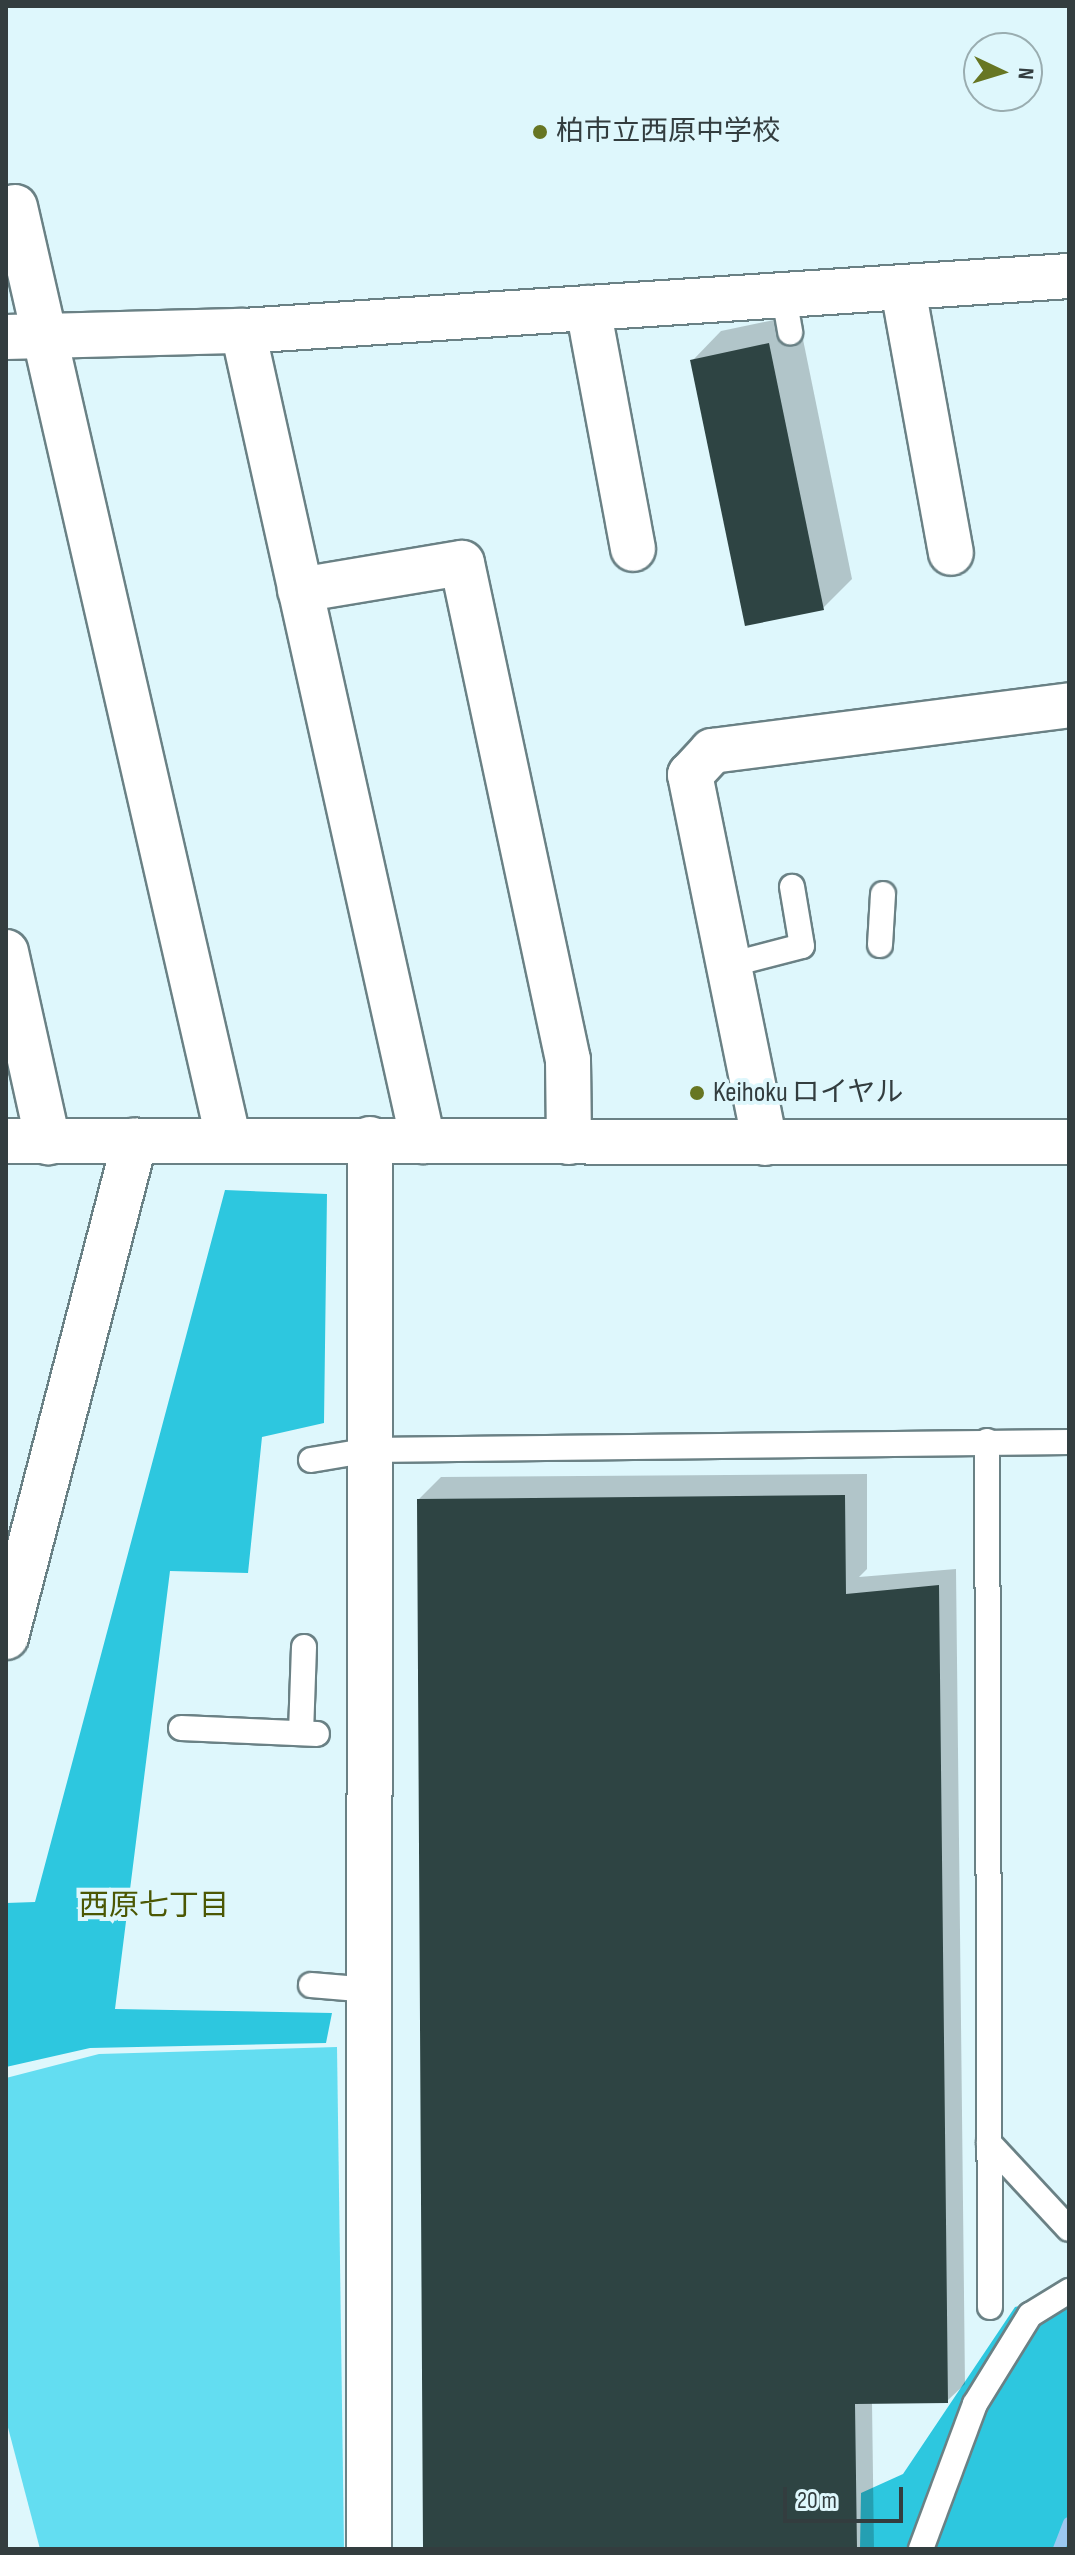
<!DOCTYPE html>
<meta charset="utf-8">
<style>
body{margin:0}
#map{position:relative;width:1075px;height:2555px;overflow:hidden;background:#def7fc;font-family:"Sofia Sans Condensed","Noto Sans JP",sans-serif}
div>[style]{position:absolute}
.green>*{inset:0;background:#63ddf1}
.forest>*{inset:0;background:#2dc7df}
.shadow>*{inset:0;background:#0003}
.stream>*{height:12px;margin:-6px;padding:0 6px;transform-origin:6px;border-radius:6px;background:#9cc8f1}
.building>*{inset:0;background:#2e4443}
.roads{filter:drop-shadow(2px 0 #6a8185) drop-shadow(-2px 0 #6a8185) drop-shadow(0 2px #6a8185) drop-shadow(0 -2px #6a8185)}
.lane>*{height:24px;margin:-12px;padding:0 12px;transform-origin:12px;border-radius:12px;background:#fff}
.street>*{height:44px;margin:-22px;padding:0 22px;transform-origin:22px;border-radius:22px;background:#fff}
.secondary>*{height:44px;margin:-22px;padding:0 22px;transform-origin:22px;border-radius:22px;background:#fff}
.dots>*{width:22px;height:22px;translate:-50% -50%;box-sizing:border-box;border:4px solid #def7fc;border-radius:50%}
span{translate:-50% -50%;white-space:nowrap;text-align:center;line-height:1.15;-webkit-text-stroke:8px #def7fc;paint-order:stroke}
.poi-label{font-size:28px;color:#333d3f}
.left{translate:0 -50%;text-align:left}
.neighbourhood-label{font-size:30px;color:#4b5703}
.frame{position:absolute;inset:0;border:8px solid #333d3f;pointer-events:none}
.north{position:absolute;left:963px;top:32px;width:80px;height:80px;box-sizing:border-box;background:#def7fc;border:2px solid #9aadb0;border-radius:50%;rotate:94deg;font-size:22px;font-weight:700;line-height:32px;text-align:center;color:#333d3f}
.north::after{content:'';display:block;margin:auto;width:28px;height:36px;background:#677623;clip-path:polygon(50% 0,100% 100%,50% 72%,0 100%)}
.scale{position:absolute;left:783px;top:2487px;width:120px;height:36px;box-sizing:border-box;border:4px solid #333d3f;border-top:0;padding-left:10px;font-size:24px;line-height:28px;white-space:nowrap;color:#333d3f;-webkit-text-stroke:6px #def7fc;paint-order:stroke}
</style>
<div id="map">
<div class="green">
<i style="clip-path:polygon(337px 2047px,344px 2549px,40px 2549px,6px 2420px,6px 2078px,99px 2054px)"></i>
</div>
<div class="forest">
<i style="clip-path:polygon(225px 1190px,327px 1194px,324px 1423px,262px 1437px,248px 1573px,170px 1571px,115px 2009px,332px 2013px,326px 2043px,90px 2048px,6px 2067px,6px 1903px,35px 1902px)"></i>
<i style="clip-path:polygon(1069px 2295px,1069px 2549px,860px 2549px,861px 2493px,903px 2474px,1015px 2307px)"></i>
</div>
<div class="shadow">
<i style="clip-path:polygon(798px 315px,852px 579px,823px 608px,692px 361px,721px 331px)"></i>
<i style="clip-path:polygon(867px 1474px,867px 1569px,859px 1577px,956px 1569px,965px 2384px,947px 2401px,872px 2402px,874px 2549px,425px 2549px,419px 1499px,441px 1477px)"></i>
</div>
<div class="stream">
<i style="left:1059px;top:2549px;width:28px;rotate:-69deg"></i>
</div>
<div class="building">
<i style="clip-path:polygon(769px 343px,824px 610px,745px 626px,690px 360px)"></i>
<i style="clip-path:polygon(845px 1495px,846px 1594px,939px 1585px,948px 2403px,855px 2404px,857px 2549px,423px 2549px,417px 1499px)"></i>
</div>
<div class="roads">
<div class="lane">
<i style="left:784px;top:297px;width:36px;rotate:80deg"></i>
<i style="left:880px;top:945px;width:51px;rotate:-86.6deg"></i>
<i style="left:729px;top:965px;width:75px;rotate:-14.6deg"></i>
<i style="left:802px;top:946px;width:60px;rotate:-99.6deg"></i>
<i style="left:987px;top:1441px;width:866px;rotate:89.8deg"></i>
<i style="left:311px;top:1460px;width:60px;rotate:-9.6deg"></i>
<i style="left:370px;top:1450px;width:699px;rotate:-0.66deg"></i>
<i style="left:181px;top:1728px;width:136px;rotate:2.5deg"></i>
<i style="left:301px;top:1733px;width:86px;rotate:-88deg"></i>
<i style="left:311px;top:1985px;width:59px;rotate:4.8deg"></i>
<i style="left:989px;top:2143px;width:117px;rotate:47.1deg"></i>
<i style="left:921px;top:2549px;width:155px;rotate:-69.6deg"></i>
<i style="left:975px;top:2404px;width:105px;rotate:-58.3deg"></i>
<i style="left:1030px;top:2315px;width:46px;rotate:-31.6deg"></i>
</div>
<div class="street">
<i style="left:15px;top:207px;width:958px;rotate:77.1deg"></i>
<i style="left:903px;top:289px;width:268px;rotate:79.7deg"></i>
<i style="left:588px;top:308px;width:245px;rotate:79.4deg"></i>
<i style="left:243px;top:331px;width:830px;rotate:77.47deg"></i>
<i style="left:6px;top:337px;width:237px;rotate:-1.5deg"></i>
<i style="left:243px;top:331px;width:828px;rotate:-3.81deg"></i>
<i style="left:300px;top:590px;width:164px;rotate:-9.5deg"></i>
<i style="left:462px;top:563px;width:508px;rotate:77.96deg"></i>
<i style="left:568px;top:1060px;width:82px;rotate:89.3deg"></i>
<i style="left:6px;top:952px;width:195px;rotate:77.5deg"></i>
<i style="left:765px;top:1143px;width:376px;rotate:-101.5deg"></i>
<i style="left:690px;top:775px;width:33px;rotate:-47deg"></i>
<i style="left:712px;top:751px;width:360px;rotate:-7.3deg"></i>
<i style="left:6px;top:1637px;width:513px;rotate:-75.45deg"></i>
<i style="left:369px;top:2549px;width:1410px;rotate:-89.96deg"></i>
</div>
<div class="secondary">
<i style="left:6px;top:1141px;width:1063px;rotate:0.05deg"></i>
</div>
</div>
<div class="dots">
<i style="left:540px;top:132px;background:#677623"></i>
<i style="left:697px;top:1093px;background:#677623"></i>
</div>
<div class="poi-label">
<span class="left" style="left:556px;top:132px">柏市立西原中学校</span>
<span class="left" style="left:713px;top:1093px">Keihoku ロイヤル</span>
</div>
<div class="neighbourhood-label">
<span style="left:154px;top:1906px">西原七丁目</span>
</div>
<div class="frame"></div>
<div class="north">N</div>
<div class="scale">20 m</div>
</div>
